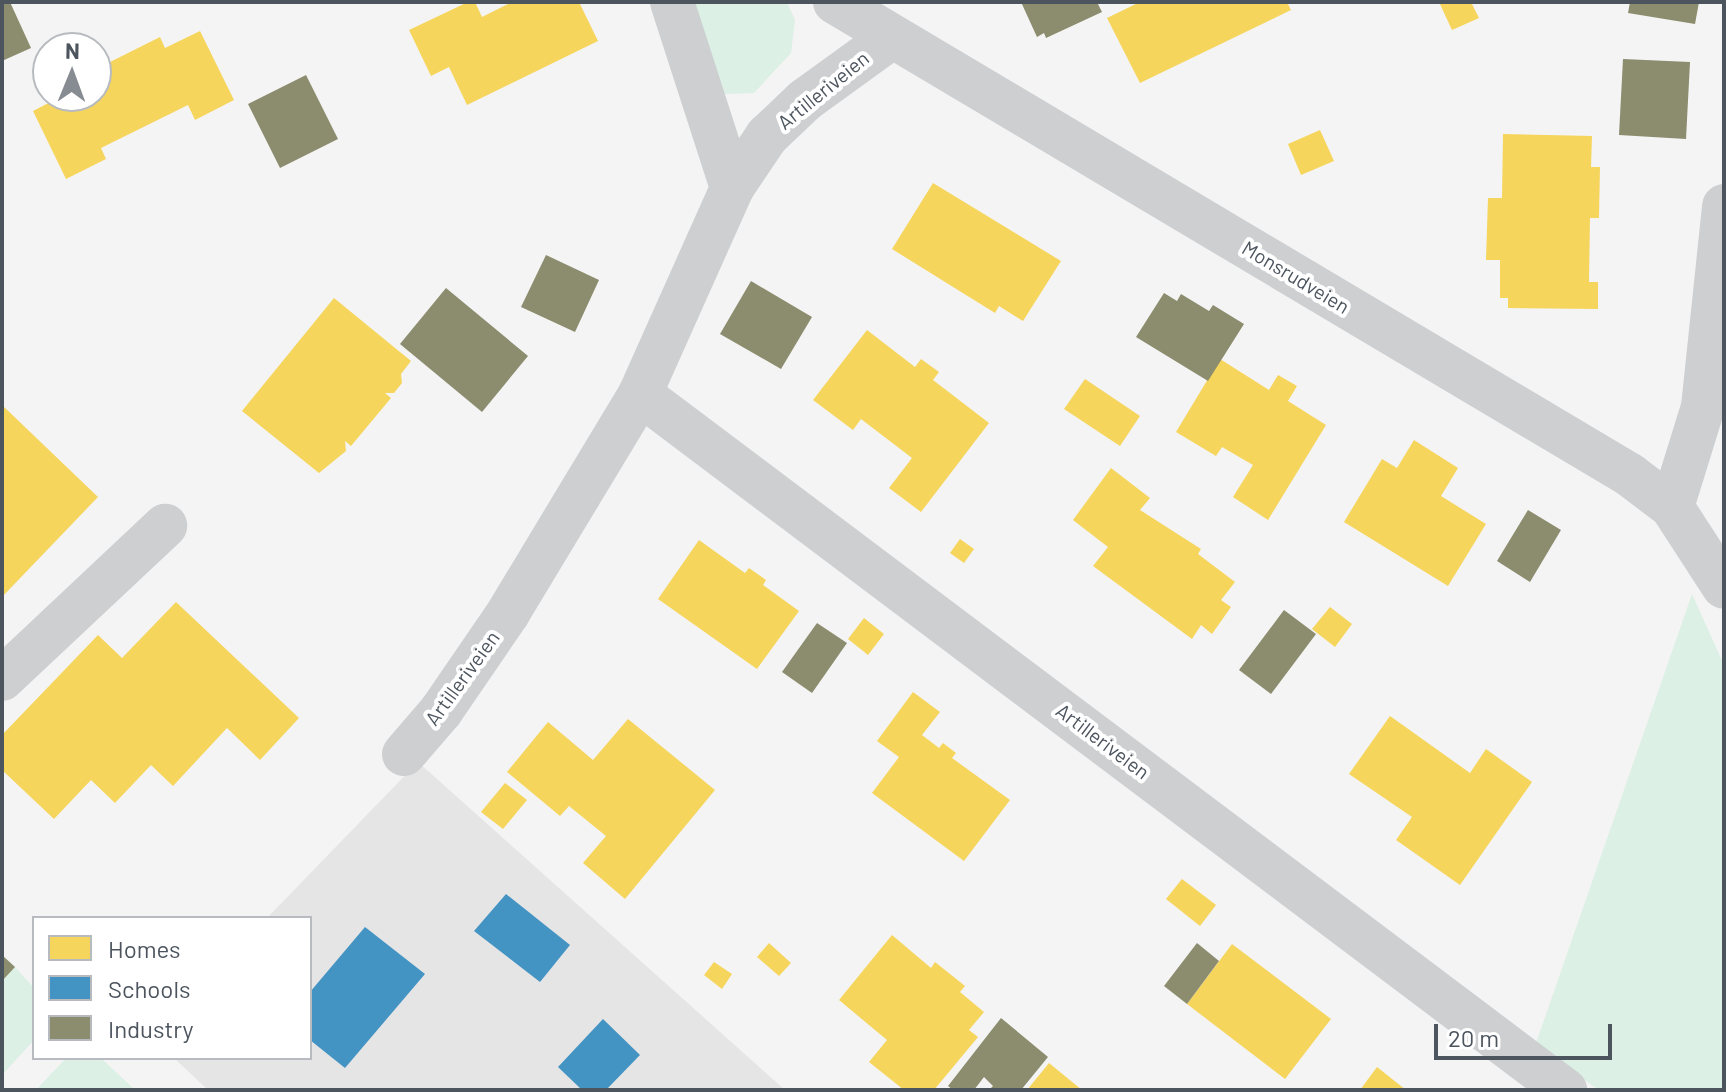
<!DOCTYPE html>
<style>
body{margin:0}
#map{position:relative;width:1726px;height:1092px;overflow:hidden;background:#f4f4f4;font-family:Barlow,sans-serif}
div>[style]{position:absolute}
.education>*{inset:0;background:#e6e5e5}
.green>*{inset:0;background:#dcf0e5}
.homes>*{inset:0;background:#f6d55c}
.schools>*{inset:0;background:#4393c3}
.industry>*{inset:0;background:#8c8c6e}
.minor>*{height:44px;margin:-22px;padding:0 22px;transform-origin:22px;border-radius:22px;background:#cdcfd1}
span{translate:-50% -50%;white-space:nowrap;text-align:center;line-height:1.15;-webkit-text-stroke:8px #fff;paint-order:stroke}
.street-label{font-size:20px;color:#4c545e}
.frame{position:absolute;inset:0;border:4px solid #4c545e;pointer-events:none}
.legend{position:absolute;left:32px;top:916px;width:280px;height:144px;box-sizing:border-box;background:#fff;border:2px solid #b7bbbf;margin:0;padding:10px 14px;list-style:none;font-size:24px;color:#4c545e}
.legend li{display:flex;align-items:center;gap:16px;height:40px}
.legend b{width:40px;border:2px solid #b7bbbf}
.north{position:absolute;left:32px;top:32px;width:80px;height:80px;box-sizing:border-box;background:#fff;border:2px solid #b7bbbf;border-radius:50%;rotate:1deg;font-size:22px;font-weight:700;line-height:32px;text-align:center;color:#4c545e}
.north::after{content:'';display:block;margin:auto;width:28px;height:36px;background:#878c92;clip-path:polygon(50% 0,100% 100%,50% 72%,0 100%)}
.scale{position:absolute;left:1434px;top:1024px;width:178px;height:36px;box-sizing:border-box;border:4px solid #4c545e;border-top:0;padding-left:10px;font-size:24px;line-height:28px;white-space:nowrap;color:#4c545e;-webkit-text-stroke:6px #fff;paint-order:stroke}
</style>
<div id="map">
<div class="education">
<i style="clip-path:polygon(418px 762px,785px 1090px,208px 1090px,174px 1058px,310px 1058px,310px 918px,267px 918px)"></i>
</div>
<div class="green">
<i style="clip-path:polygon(691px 2px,787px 2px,795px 20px,791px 53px,754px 93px,724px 94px)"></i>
<i style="clip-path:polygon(1692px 594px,1724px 665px,1724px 1090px,1599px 1090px,1535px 1046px)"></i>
<i style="clip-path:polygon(15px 967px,34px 988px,34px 1040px,2px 1075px,2px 981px)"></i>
<i style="clip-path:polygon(66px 1058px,101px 1058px,135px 1090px,36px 1090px)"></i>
</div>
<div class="homes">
<i style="clip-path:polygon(468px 2px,475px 2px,482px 17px,512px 2px,579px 2px,598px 41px,467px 105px,449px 67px,431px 76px,409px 30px)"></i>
<i style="clip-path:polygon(1140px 2px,1287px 2px,1291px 10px,1140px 83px,1107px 18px)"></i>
<i style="clip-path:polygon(1439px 2px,1471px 2px,1479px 18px,1452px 30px)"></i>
<i style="clip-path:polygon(200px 31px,234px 100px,195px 120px,188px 105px,101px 148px,106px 159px,66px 179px,33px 111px,62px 96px,96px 96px,96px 69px,160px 37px,165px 48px)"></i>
<i style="clip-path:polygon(1320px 130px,1334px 161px,1301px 175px,1288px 144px)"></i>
<i style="clip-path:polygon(1503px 134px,1592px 136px,1591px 167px,1600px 167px,1599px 218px,1590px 218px,1589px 282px,1598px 282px,1598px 309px,1508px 308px,1508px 298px,1500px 298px,1500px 260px,1486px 260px,1488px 198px,1502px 198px)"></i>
<i style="clip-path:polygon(933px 183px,1061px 261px,1023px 321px,999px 306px,995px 313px,892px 249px)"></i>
<i style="clip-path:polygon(334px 298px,411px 361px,401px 374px,402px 383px,394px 393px,385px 393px,391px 398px,351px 446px,345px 441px,346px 451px,319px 473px,242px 411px)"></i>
<i style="clip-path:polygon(867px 330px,915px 367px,921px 359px,939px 372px,933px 380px,989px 423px,921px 512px,889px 488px,912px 458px,861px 419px,853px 430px,813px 400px)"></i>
<i style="clip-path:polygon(1220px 359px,1269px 390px,1278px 375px,1297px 386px,1288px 401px,1326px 425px,1268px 520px,1233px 497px,1253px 465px,1222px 447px,1216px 456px,1176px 432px)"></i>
<i style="clip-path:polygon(1085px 379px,1140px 416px,1120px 446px,1064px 409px)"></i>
<i style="clip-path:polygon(2px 405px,98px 497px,2px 597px)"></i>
<i style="clip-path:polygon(1414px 440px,1458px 468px,1441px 496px,1486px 524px,1448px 586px,1344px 522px,1382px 459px,1397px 468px)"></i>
<i style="clip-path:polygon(1111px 468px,1150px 498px,1140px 510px,1201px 549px,1198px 554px,1235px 582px,1221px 600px,1231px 607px,1212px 634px,1201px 625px,1192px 639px,1093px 566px,1108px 547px,1073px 520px)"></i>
<i style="clip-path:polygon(960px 539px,974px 549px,964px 563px,950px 553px)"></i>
<i style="clip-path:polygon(699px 540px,745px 573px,749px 568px,766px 580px,763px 585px,799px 611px,757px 669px,658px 599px)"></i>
<i style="clip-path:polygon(176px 602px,299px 718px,260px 760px,227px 728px,173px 786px,151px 765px,115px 803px,91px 780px,54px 819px,2px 770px,2px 735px,98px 635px,122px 658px)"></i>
<i style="clip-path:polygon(1330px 607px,1352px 624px,1335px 647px,1312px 629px)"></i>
<i style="clip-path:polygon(864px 618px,884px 634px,868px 655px,848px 639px)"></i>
<i style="clip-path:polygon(913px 692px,940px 712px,922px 735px,939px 748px,943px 743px,956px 753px,952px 758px,1010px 800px,964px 861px,872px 793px,899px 757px,877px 741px)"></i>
<i style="clip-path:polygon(1390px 716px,1470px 773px,1486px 749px,1532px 782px,1460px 885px,1396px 840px,1412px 817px,1349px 774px)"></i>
<i style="clip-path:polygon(628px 719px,715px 790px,625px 899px,583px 863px,606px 836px,569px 806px,560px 816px,507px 772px,548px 722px,593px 760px)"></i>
<i style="clip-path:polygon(505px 783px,527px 800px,503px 829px,481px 812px)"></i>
<i style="clip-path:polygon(1182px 879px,1216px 905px,1200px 926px,1166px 899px)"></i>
<i style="clip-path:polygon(892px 935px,931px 968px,935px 962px,965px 986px,960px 992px,984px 1012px,969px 1030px,978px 1037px,934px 1090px,904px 1090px,869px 1062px,887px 1040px,839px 1000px)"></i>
<i style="clip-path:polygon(769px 943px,791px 963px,779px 976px,757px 957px)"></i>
<i style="clip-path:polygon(1232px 944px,1331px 1019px,1285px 1079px,1187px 1004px)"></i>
<i style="clip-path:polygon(714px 962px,732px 974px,722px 989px,704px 975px)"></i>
<i style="clip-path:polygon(1049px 1063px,1082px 1090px,1027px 1090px)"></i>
<i style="clip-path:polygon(1377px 1067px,1406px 1090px,1360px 1090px)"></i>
</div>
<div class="schools">
<i style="clip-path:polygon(506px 894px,570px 945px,540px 982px,474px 931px)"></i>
<i style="clip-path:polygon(365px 927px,425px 974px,345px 1068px,310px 1040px,310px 992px)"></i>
<i style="clip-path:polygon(603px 1019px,640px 1055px,606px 1090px,582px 1090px,558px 1067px)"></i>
</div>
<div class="industry">
<i style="clip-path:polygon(2px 2px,10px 2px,31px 48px,2px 61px)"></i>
<i style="clip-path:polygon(1021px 2px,1097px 2px,1102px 12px,1046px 38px,1044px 33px,1037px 37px)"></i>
<i style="clip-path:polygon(1630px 2px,1699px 2px,1695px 24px,1628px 13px)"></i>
<i style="clip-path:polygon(1623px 59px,1690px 62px,1686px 139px,1619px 135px)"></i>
<i style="clip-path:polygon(306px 75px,338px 139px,280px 168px,248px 104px)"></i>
<i style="clip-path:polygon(546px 255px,599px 280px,575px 332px,521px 307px)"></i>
<i style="clip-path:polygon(751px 281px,812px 317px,781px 369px,720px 334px)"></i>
<i style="clip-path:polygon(446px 288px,528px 356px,482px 412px,400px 344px)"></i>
<i style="clip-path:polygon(1164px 293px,1177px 301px,1181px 294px,1209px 311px,1213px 305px,1244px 324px,1208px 381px,1136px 337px)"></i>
<i style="clip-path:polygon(1528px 510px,1561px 530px,1530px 582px,1497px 561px)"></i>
<i style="clip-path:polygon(1284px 610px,1316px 634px,1271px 694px,1239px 670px)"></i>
<i style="clip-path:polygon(817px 623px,847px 643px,812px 693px,782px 672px)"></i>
<i style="clip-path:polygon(1197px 943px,1219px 961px,1187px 1004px,1164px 986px)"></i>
<i style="clip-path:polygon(2px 955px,15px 967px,2px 981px)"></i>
<i style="clip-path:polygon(1001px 1018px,1048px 1057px,1021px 1090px,989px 1090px,993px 1086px,984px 1077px,974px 1090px,953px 1090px,948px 1086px)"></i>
</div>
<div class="minor">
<i style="left:672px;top:2px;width:195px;rotate:72.1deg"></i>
<i style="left:835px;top:2px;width:925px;rotate:30.75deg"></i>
<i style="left:1630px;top:475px;width:53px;rotate:37.3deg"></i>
<i style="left:1672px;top:507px;width:95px;rotate:57deg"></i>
<i style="left:640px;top:394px;width:1158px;rotate:36.96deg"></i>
<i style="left:1672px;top:507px;width:105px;rotate:-72.8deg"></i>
<i style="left:1703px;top:407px;width:202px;rotate:-84deg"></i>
<i style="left:2px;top:679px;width:224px;rotate:-43.2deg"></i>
<i style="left:404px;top:754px;width:57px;rotate:-49.3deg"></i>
<i style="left:441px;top:711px;width:119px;rotate:-55.6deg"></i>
<i style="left:508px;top:613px;width:256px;rotate:-58.9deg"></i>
<i style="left:640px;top:394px;width:226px;rotate:-65.9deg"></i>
<i style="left:732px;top:188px;width:63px;rotate:-56.1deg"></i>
<i style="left:767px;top:136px;width:52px;rotate:-43.5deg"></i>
<i style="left:805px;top:100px;width:107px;rotate:-35.9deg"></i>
</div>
<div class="street-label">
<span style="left:823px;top:90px;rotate:-39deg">Artilleriveien</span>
<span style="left:1296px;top:277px;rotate:31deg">Monsrudveien</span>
<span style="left:462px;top:678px;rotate:-54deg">Artilleriveien</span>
<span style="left:1103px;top:741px;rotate:37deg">Artilleriveien</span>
</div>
<div class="frame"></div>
<ul class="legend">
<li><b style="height:22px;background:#f6d55c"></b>Homes</li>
<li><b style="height:22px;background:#4393c3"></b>Schools</li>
<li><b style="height:22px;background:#8c8c6e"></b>Industry</li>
</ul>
<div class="north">N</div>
<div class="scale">20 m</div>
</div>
